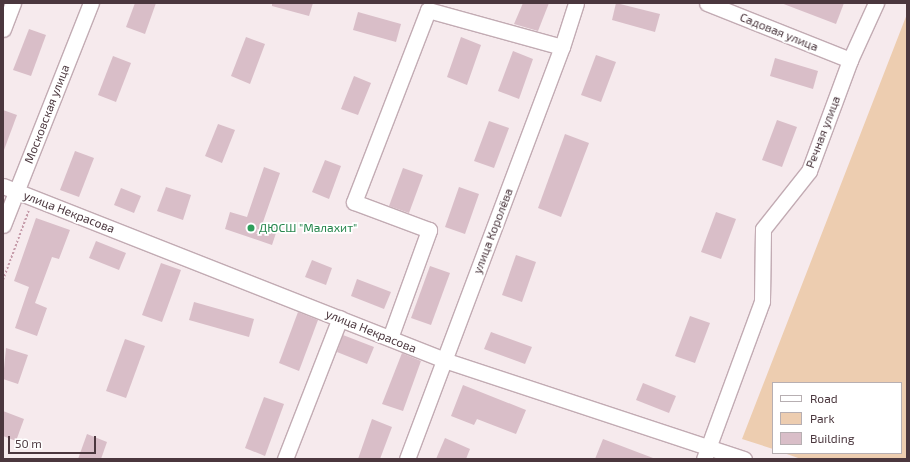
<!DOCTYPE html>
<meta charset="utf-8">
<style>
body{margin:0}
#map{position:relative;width:910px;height:462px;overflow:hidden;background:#f6eaed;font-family:"Exo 2",sans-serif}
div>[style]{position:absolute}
.green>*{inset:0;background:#edcdb0}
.building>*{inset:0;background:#d9bec8}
.path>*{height:2px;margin-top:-1px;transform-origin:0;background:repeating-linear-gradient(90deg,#c59ba9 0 2px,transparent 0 4px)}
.roads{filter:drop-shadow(1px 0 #c2abb3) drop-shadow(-1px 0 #c2abb3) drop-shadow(0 1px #c2abb3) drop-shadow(0 -1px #c2abb3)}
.minor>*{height:15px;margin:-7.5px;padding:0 7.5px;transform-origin:7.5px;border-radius:7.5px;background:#fff}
.dots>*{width:11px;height:11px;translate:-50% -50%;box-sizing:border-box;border:2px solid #fff;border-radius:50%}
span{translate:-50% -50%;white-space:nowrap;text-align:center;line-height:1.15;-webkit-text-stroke:3.5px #fff;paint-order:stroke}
.street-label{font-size:12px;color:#4b373e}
.leisure-label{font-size:12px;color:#27864d}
.left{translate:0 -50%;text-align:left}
.frame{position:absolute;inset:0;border:4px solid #4b373e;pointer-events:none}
.legend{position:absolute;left:772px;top:382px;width:130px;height:72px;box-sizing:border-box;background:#fff;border:1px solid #b7afb2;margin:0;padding:5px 7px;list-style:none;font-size:12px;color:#4b373e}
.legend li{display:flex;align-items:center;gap:8px;height:20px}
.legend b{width:20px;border:1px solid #b7afb2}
.scale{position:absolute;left:8px;top:436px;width:88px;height:18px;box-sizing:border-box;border:2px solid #4b373e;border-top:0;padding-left:5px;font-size:12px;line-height:14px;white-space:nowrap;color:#4b373e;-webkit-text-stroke:3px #fff;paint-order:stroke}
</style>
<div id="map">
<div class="green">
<i style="clip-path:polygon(907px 14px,907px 459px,801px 459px,784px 453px,901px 453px,901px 383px,773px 383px,773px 449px,742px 439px)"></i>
</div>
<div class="building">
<i style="clip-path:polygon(135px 3px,156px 3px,145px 34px,126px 27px)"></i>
<i style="clip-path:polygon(272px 3px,313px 3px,309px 16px,272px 6px)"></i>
<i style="clip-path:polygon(523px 3px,549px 3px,538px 31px,514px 24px)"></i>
<i style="clip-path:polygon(616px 3px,660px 14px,655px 32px,612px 20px)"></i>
<i style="clip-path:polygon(781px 3px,844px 3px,836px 24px)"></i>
<i style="clip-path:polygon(358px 12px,401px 24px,396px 42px,353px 30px)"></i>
<i style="clip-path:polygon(29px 29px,46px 35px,31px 76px,13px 70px)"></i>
<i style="clip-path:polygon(246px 37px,265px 44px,250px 84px,231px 76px)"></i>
<i style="clip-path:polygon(461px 37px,481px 45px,467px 85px,447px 77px)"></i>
<i style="clip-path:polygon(513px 51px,533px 59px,519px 99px,498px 91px)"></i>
<i style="clip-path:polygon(596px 55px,616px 62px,601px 102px,581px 95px)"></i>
<i style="clip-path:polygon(113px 56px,131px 63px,116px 102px,98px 95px)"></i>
<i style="clip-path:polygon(775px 58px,818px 71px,813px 89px,770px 76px)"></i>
<i style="clip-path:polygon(354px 76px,371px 83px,358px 115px,341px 109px)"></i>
<i style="clip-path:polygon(3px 110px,17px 115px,4px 150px,3px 150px)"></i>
<i style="clip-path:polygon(777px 120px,797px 127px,782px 167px,762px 160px)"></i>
<i style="clip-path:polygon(489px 121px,509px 128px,494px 168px,474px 161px)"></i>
<i style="clip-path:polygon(218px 124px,235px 130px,222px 163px,205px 156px)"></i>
<i style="clip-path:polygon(565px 134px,589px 143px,561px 217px,538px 208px)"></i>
<i style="clip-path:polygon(75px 151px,94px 158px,79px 197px,60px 190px)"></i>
<i style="clip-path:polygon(325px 160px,341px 166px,329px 199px,312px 192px)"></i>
<i style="clip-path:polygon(264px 167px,280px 173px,263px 222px,278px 227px,272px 245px,225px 229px,230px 212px,247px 217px)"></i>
<i style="clip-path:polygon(403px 168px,423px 175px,409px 213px,389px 206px)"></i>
<i style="clip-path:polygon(166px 187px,191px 195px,183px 220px,157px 211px)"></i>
<i style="clip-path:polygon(459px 187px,479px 194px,465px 234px,445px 227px)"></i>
<i style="clip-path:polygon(121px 188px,141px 196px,134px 213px,114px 205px)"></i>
<i style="clip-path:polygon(716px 212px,736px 219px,721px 259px,701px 252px)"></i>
<i style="clip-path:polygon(36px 218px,70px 230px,59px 259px,52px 257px,35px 303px,47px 308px,37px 336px,15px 328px,29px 287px,14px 281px)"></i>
<i style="clip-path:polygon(96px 241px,126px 253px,119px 270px,89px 258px)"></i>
<i style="clip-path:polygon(516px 255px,536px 262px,522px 302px,502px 295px)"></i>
<i style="clip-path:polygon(312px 260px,332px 268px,326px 285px,305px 277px)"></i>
<i style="clip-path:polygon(161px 263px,181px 270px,162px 322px,142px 315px)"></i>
<i style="clip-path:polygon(430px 266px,450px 273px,431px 325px,411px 318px)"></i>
<i style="clip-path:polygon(357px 279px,391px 292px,384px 309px,351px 296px)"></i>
<i style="clip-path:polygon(194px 302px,254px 319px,249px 337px,189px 320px)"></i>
<i style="clip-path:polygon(298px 312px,318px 320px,299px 371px,279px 363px)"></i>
<i style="clip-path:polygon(690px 316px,710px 323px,695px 363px,675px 356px)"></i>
<i style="clip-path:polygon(491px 332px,532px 347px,525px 364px,484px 349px)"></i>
<i style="clip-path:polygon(343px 335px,374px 347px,367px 364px,337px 352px)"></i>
<i style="clip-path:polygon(125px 339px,145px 346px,126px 398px,106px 391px)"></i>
<i style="clip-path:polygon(6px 348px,28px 355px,18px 384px,3px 379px)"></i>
<i style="clip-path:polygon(402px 353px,421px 361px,403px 411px,382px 404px)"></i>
<i style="clip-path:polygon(643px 383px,676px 396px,669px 413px,636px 400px)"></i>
<i style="clip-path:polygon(463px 385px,526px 410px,516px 434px,477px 419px,474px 425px,451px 416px)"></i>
<i style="clip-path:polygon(264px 397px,284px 404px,265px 456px,245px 448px)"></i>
<i style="clip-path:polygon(3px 411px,24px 419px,16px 441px,3px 436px)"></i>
<i style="clip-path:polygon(372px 419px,392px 427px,380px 459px,358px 459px)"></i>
<i style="clip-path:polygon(87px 434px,107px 442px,101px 459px,78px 459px)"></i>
<i style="clip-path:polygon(445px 438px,470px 449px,466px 459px,436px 459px)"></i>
<i style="clip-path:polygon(603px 439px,653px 458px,653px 459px,595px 459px)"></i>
</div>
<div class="path">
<i style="left:3px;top:280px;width:75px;rotate:-69.6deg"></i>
</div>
<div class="roads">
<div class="minor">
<i style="left:707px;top:3px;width:154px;rotate:21.7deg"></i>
<i style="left:3px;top:29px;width:28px;rotate:-69deg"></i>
<i style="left:3px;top:186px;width:474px;rotate:21.5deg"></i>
<i style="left:444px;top:360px;width:316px;rotate:18.3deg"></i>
<i style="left:3px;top:225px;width:239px;rotate:-68.4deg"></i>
<i style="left:390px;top:338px;width:115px;rotate:-70.1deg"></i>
<i style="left:429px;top:230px;width:80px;rotate:-159.5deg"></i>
<i style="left:354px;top:202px;width:206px;rotate:-68.9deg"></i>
<i style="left:428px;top:10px;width:139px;rotate:15.4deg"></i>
<i style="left:285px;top:459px;width:151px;rotate:-68.7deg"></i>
<i style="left:407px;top:459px;width:440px;rotate:-69.4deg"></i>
<i style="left:562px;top:47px;width:46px;rotate:-72.3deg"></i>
<i style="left:704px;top:459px;width:168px;rotate:-69.8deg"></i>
<i style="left:762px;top:301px;width:72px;rotate:-89.2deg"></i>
<i style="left:763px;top:229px;width:74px;rotate:-51.6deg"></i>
<i style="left:809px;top:171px;width:118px;rotate:-69.7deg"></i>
<i style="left:850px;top:60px;width:63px;rotate:-65.5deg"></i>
</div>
</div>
<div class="dots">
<i style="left:251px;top:228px;background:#2e9e5b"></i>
</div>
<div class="street-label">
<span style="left:779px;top:32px;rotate:22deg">Садовая улица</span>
<span style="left:47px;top:114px;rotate:-69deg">Московская улица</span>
<span style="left:823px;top:132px;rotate:-69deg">Речная улица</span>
<span style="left:69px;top:212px;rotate:21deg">улица Некрасова</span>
<span style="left:493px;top:231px;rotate:-69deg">улица Королёва</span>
<span style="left:371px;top:331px;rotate:22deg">улица Некрасова</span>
</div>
<div class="leisure-label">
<span class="left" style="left:259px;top:228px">ДЮСШ "Малахит"</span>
</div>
<div class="frame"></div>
<ul class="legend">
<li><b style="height:5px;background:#fff"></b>Road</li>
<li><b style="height:11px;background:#edcdb0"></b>Park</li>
<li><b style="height:11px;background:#d9bec8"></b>Building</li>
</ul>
<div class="scale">50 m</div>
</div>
